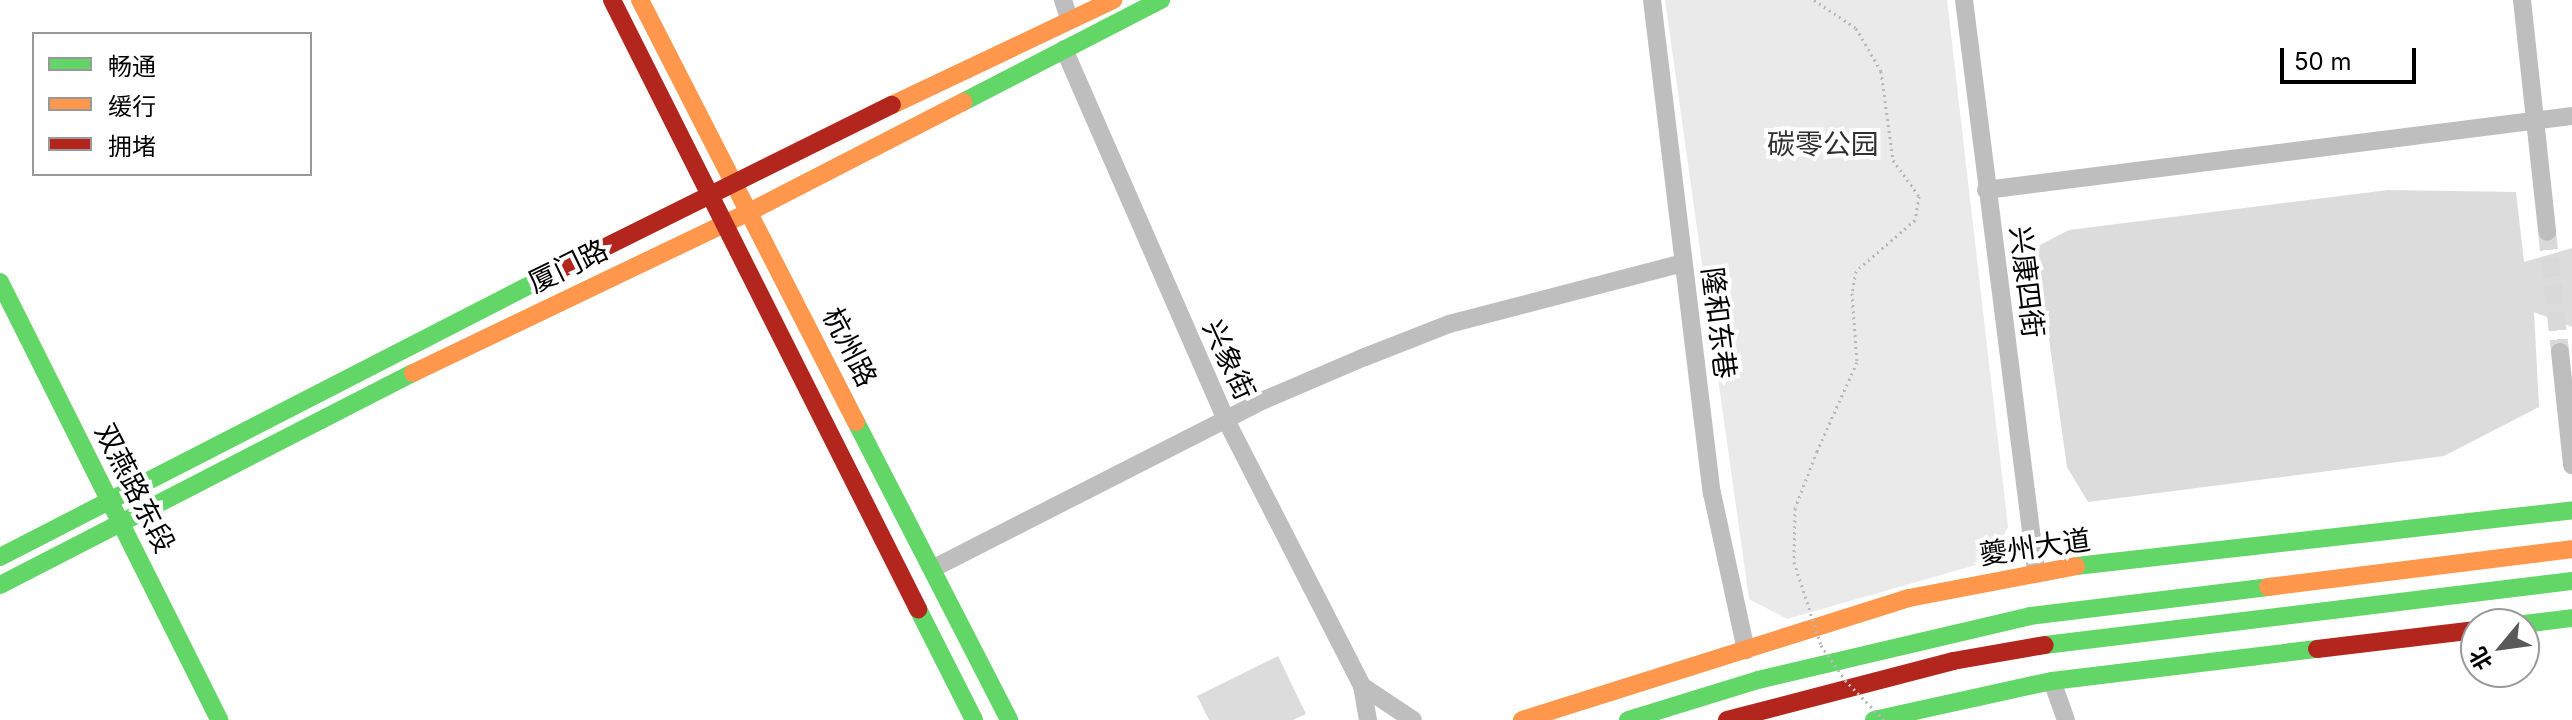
<!DOCTYPE html>
<meta charset="utf-8">
<style>
body{margin:0}
#map{position:relative;width:2572px;height:720px;overflow:hidden;background:#fff;font-family:Inter,"Noto Sans SC",sans-serif}
div>[style]{position:absolute}
.green>*{inset:0;background:#eaeaea}
.building>*{inset:0;background:#dcdcdc}
.street-tunnel>*{height:18px;margin-top:-9px;transform-origin:0;background:repeating-linear-gradient(90deg,#d9d9d9 0 18px,transparent 0 27px)}
.path>*{height:3px;margin-top:-1.5px;transform-origin:0;background:repeating-linear-gradient(90deg,#b8b8b8 0 2px,transparent 0 6px)}
.street>*{height:18px;margin:-9px;padding:0 9px;transform-origin:9px;border-radius:9px;background:#bebebe}
.fast>*{height:18px;margin:-9px;padding:0 9px;transform-origin:9px;border-radius:9px;background:#63d668}
.slow>*{height:18px;margin:-9px;padding:0 9px;transform-origin:9px;border-radius:9px;background:#ff974d}
.jam>*{height:18px;margin:-9px;padding:0 9px;transform-origin:9px;border-radius:9px;background:#b3261e}
.path-bridge>*{height:3px;margin-top:-1.5px;transform-origin:0;background:repeating-linear-gradient(90deg,#b8b8b8 0 2px,transparent 0 6px)}
span{translate:-50% -50%;white-space:nowrap;text-align:center;line-height:1.15;-webkit-text-stroke:8px #fff;paint-order:stroke}
.park-label{font-size:28px;color:#2f2f2f}
.street-label{font-size:28px;color:#000}
.legend{position:absolute;left:32px;top:32px;width:280px;height:144px;box-sizing:border-box;background:#fff;border:2px solid #999;margin:0;padding:10px 14px;list-style:none;font-size:24px;color:#000}
.legend li{display:flex;align-items:center;gap:16px;height:40px}
.legend b{width:40px;border:2px solid #999}
.north{position:absolute;left:2460px;top:608px;width:80px;height:80px;box-sizing:border-box;background:#fff;border:2px solid #999;border-radius:50%;rotate:241deg;font-size:22px;font-weight:700;line-height:32px;text-align:center;color:#000}
.north::after{content:'';display:block;margin:auto;width:28px;height:36px;background:#595959;clip-path:polygon(50% 0,100% 100%,50% 72%,0 100%)}
.scale{position:absolute;left:2280px;top:48px;width:136px;height:36px;box-sizing:border-box;border:4px solid #000;border-top:0;padding-left:10px;font-size:24px;line-height:28px;white-space:nowrap;color:#000;-webkit-text-stroke:6px #fff;paint-order:stroke}
</style>
<div id="map">
<div class="green">
<i style="clip-path:polygon(1665px 0,1947px 0,2008px 527px,1990px 561px,1787px 619px,1749px 599px)"></i>
</div>
<div class="building">
<i style="clip-path:polygon(2388px 190px,2516px 192px,2524px 262px,2572px 248px,2572px 327px,2534px 312px,2539px 407px,2444px 456px,2088px 502px,2067px 467px,2036px 247px,2069px 230px)"></i>
<i style="clip-path:polygon(1278px 656px,1306px 714px,1293px 720px,1209px 720px,1197px 696px)"></i>
</div>
<div class="street-tunnel">
<i style="left:2547px;top:232px;width:121px;rotate:83.8deg"></i>
</div>
<div class="path">
<i style="left:1814px;top:0;width:50px;rotate:33.7deg"></i>
<i style="left:1856px;top:28px;width:50px;rotate:59.8deg"></i>
<i style="left:1881px;top:71px;width:90px;rotate:82.3deg"></i>
<i style="left:1893px;top:160px;width:44px;rotate:54.2deg"></i>
<i style="left:1919px;top:196px;width:24px;rotate:99deg"></i>
<i style="left:1915px;top:220px;width:78px;rotate:139.2deg"></i>
<i style="left:1856px;top:271px;width:22px;rotate:100deg"></i>
<i style="left:1852px;top:293px;width:69px;rotate:85.9deg"></i>
<i style="left:1857px;top:362px;width:98px;rotate:114.2deg"></i>
</div>
<div class="street">
<i style="left:1063px;top:0;width:20px;rotate:72deg"></i>
<i style="left:1652px;top:0;width:497px;rotate:83.1deg"></i>
<i style="left:1712px;top:493px;width:161px;rotate:77.8deg"></i>
<i style="left:1964px;top:0;width:576px;rotate:82.81deg"></i>
<i style="left:2522px;top:0;width:233px;rotate:83.8deg"></i>
<i style="left:1064px;top:49px;width:405px;rotate:66.4deg"></i>
<i style="left:1226px;top:420px;width:299px;rotate:62.9deg"></i>
<i style="left:1986px;top:190px;width:591px;rotate:-7.2deg"></i>
<i style="left:2560px;top:352px;width:114px;rotate:83.9deg"></i>
<i style="left:932px;top:569px;width:373px;rotate:-27deg"></i>
<i style="left:1264px;top:400px;width:110px;rotate:-23.1deg"></i>
<i style="left:1365px;top:357px;width:90px;rotate:-21.4deg"></i>
<i style="left:1449px;top:324px;width:242px;rotate:-14.6deg"></i>
<i style="left:2052px;top:681px;width:41px;rotate:70.3deg"></i>
<i style="left:1368px;top:720px;width:35px;rotate:-100deg"></i>
<i style="left:1362px;top:686px;width:61px;rotate:33.7deg"></i>
</div>
<div class="fast">
<i style="left:963px;top:102px;width:223px;rotate:-27.3deg"></i>
<i style="left:0;top:282px;width:490px;rotate:63.4deg"></i>
<i style="left:856px;top:422px;width:335px;rotate:62.8deg"></i>
<i style="left:0;top:557px;width:624px;rotate:-27.18deg"></i>
<i style="left:2076px;top:566px;width:499px;rotate:-6.4deg"></i>
<i style="left:0;top:585px;width:464px;rotate:-27.2deg"></i>
<i style="left:918px;top:609px;width:124px;rotate:63.2deg"></i>
<i style="left:2524px;top:624px;width:48px;rotate:-7.1deg"></i>
<i style="left:2045px;top:645px;width:531px;rotate:-6.92deg"></i>
<i style="left:1628px;top:720px;width:136px;rotate:-17.1deg"></i>
<i style="left:1758px;top:680px;width:279px;rotate:-13.2deg"></i>
<i style="left:2030px;top:616px;width:240px;rotate:-6.9deg"></i>
<i style="left:1874px;top:720px;width:182px;rotate:-12.4deg"></i>
<i style="left:2052px;top:681px;width:267px;rotate:-6.9deg"></i>
</div>
<div class="slow">
<i style="left:640px;top:0;width:474px;rotate:62.9deg"></i>
<i style="left:892px;top:105px;width:245px;rotate:-25.4deg"></i>
<i style="left:413px;top:373px;width:373px;rotate:-25.6deg"></i>
<i style="left:749px;top:212px;width:241px;rotate:-27.2deg"></i>
<i style="left:2268px;top:587px;width:306px;rotate:-7.1deg"></i>
<i style="left:1522px;top:720px;width:406px;rotate:-17.5deg"></i>
<i style="left:1909px;top:598px;width:170px;rotate:-10.8deg"></i>
</div>
<div class="jam">
<i style="left:612px;top:0;width:682px;rotate:63.32deg"></i>
<i style="left:555px;top:272px;width:376px;rotate:-26.4deg"></i>
<i style="left:2317px;top:649px;width:160px;rotate:-6.8deg"></i>
<i style="left:1727px;top:720px;width:234px;rotate:-14.6deg"></i>
<i style="left:1953px;top:661px;width:93px;rotate:-9.9deg"></i>
</div>
<div class="path-bridge">
<i style="left:1817px;top:451px;width:61px;rotate:111.1deg"></i>
<i style="left:1795px;top:508px;width:54px;rotate:91.1deg"></i>
<i style="left:1794px;top:562px;width:87px;rotate:72deg"></i>
<i style="left:1821px;top:645px;width:42px;rotate:55.6deg"></i>
<i style="left:1845px;top:680px;width:56px;rotate:45.7deg"></i>
</div>
<div class="park-label">
<span style="left:1823px;top:144px">碳零公园</span>
</div>
<div class="street-label">
<span style="left:568px;top:266px;rotate:-26deg">厦门路</span>
<span style="left:2027px;top:282px;rotate:83deg">兴康四街</span>
<span style="left:1719px;top:323px;rotate:83deg">隆和东巷</span>
<span style="left:850px;top:347px;rotate:63deg">杭州路</span>
<span style="left:1229px;top:360px;rotate:65deg">兴象街</span>
<span style="left:135px;top:488px;rotate:63deg">双燕路东段</span>
<span style="left:2035px;top:547px;rotate:-8deg">夔州大道</span>
</div>
<ul class="legend">
<li><b style="height:10px;background:#63d668"></b>畅通</li>
<li><b style="height:10px;background:#ff974d"></b>缓行</li>
<li><b style="height:10px;background:#b3261e"></b>拥堵</li>
</ul>
<div class="north">北</div>
<div class="scale">50 m</div>
</div>
